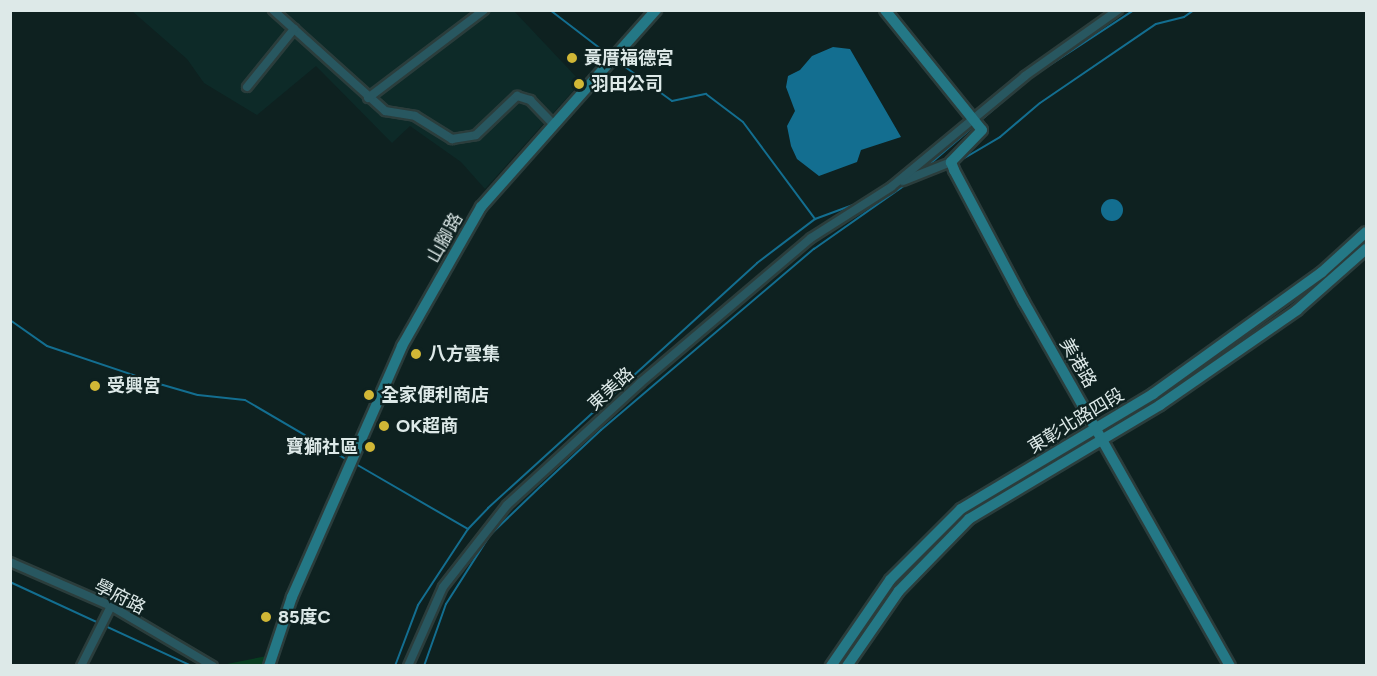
<!DOCTYPE html>
<meta charset="utf-8">
<style>
body{margin:0}
#map{position:relative;width:1377px;height:676px;overflow:hidden;background:#0e2120;font-family:Figtree,"Noto Sans TC",sans-serif}
div>[style]{position:absolute}
.built>*{inset:0;background:#0d2a28}
.green>*{inset:0;background:#073d20}
.water>*{inset:0;background:#136e90}
.round{border-radius:50%}
.stream>*{height:2px;margin:-1px;padding:0 1px;transform-origin:1px;border-radius:1px;background:#136e90}
.roads{filter:drop-shadow(2px 0 #2b3d3c) drop-shadow(-2px 0 #2b3d3c) drop-shadow(0 2px #2b3d3c) drop-shadow(0 -2px #2b3d3c)}
.street>*{height:8px;margin:-4px;padding:0 4px;transform-origin:4px;border-radius:4px;background:#285760}
.secondary>*{height:10px;margin:-5px;padding:0 5px;transform-origin:5px;border-radius:5px;background:#247886}
.dots>*{width:16px;height:16px;translate:-50% -50%;box-sizing:border-box;border:3px solid #0e2120;border-radius:50%}
span{translate:-50% -50%;white-space:nowrap;text-align:center;line-height:1.15;-webkit-text-stroke:4.5px #0e2120;paint-order:stroke}
.poi-label{font-size:18px;color:#dde9e8;font-weight:700}
.left{translate:0 -50%;text-align:left}
.right{translate:-100% -50%;text-align:right}
.street-label{font-size:18px;color:#dde9e8}
.frame{position:absolute;inset:0;border:12px solid #dde9e8;pointer-events:none}
</style>
<div id="map">
<div class="built">
<i style="clip-path:polygon(132px 11px,514px 11px,581px 82px,485px 189px,461px 162px,410px 126px,392px 143px,316px 66px,257px 115px,204px 83px,187px 59px)"></i>
</div>
<div class="green">
<i style="clip-path:polygon(267px 656px,262px 665px,227px 664px)"></i>
</div>
<div class="water">
<i style="clip-path:polygon(833px 47px,850px 49px,901px 137px,861px 150px,857px 162px,819px 176px,797px 159px,791px 146px,787px 126px,795px 111px,786px 87px,788px 76px,800px 70px,812px 56px)"></i>
<i class="round" style="left:1101px;top:199px;width:22px;height:22px"></i>
</div>
<div class="stream">
<i style="left:550px;top:10px;width:76px;rotate:37.5deg"></i>
<i style="left:617px;top:61px;width:68px;rotate:36deg"></i>
<i style="left:672px;top:101px;width:35px;rotate:-12deg"></i>
<i style="left:706px;top:94px;width:46px;rotate:37.1deg"></i>
<i style="left:743px;top:122px;width:121px;rotate:53.4deg"></i>
<i style="left:981px;top:120px;width:65px;rotate:-40.6deg"></i>
<i style="left:1030px;top:78px;width:124px;rotate:-33.2deg"></i>
<i style="left:956px;top:163px;width:51px;rotate:-30.6deg"></i>
<i style="left:1000px;top:137px;width:52px;rotate:-40.4deg"></i>
<i style="left:1040px;top:103px;width:140px;rotate:-34.3deg"></i>
<i style="left:1156px;top:24px;width:29px;rotate:-14deg"></i>
<i style="left:1184px;top:17px;width:12px;rotate:-35deg"></i>
<i style="left:924px;top:169px;width:66px;rotate:-40.7deg"></i>
<i style="left:10px;top:320px;width:45px;rotate:35.1deg"></i>
<i style="left:47px;top:346px;width:122px;rotate:18.6deg"></i>
<i style="left:163px;top:385px;width:36px;rotate:16deg"></i>
<i style="left:198px;top:395px;width:47px;rotate:6.1deg"></i>
<i style="left:245px;top:400px;width:121px;rotate:30.4deg"></i>
<i style="left:354px;top:463px;width:132px;rotate:30.1deg"></i>
<i style="left:10px;top:582px;width:200px;rotate:24.8deg"></i>
<i style="left:395px;top:666px;width:65px;rotate:-69.3deg"></i>
<i style="left:418px;top:605px;width:91px;rotate:-56.7deg"></i>
<i style="left:468px;top:529px;width:29px;rotate:-46deg"></i>
<i style="left:488px;top:508px;width:364px;rotate:-42.3deg"></i>
<i style="left:757px;top:263px;width:73px;rotate:-37.2deg"></i>
<i style="left:815px;top:219px;width:52px;rotate:-20.2deg"></i>
<i style="left:424px;top:666px;width:66px;rotate:-70.5deg"></i>
<i style="left:446px;top:604px;width:82px;rotate:-57.5deg"></i>
<i style="left:490px;top:535px;width:71px;rotate:-43.9deg"></i>
<i style="left:541px;top:486px;width:82px;rotate:-43deg"></i>
<i style="left:601px;top:430px;width:280px;rotate:-40.4deg"></i>
<i style="left:814px;top:249px;width:111px;rotate:-35.1deg"></i>
<i style="left:905px;top:185px;width:48px;rotate:-22.2deg"></i>
</div>
<div class="roads">
<div class="street">
<i style="left:273px;top:10px;width:151px;rotate:42deg"></i>
<i style="left:385px;top:111px;width:30px;rotate:9deg"></i>
<i style="left:415px;top:116px;width:44px;rotate:31.9deg"></i>
<i style="left:452px;top:139px;width:24px;rotate:-9deg"></i>
<i style="left:476px;top:135px;width:57px;rotate:-43.6deg"></i>
<i style="left:517px;top:96px;width:14px;rotate:17deg"></i>
<i style="left:530px;top:100px;width:35px;rotate:46deg"></i>
<i style="left:247px;top:87px;width:75px;rotate:-51deg"></i>
<i style="left:368px;top:98px;width:146px;rotate:-37.2deg"></i>
<i style="left:903px;top:181px;width:52px;rotate:-21.6deg"></i>
<i style="left:10px;top:562px;width:110px;rotate:23.5deg"></i>
<i style="left:111px;top:606px;width:118px;rotate:30.5deg"></i>
<i style="left:81px;top:666px;width:67px;rotate:-63.4deg"></i>
<i style="left:408px;top:666px;width:86px;rotate:-66.1deg"></i>
<i style="left:443px;top:587px;width:104px;rotate:-52deg"></i>
<i style="left:507px;top:505px;width:180px;rotate:-42.5deg"></i>
<i style="left:640px;top:383px;width:224px;rotate:-40.3deg"></i>
<i style="left:811px;top:238px;width:95px;rotate:-32.5deg"></i>
<i style="left:891px;top:187px;width:174px;rotate:-39.6deg"></i>
<i style="left:1025px;top:76px;width:114px;rotate:-35.4deg"></i>
</div>
<div class="secondary">
<i style="left:885px;top:10px;width:154px;rotate:51.1deg"></i>
<i style="left:982px;top:130px;width:45px;rotate:134.1deg"></i>
<i style="left:951px;top:162px;width:9px;rotate:69deg"></i>
<i style="left:954px;top:170px;width:149px;rotate:62.1deg"></i>
<i style="left:1024px;top:302px;width:418px;rotate:60.5deg"></i>
<i style="left:269px;top:666px;width:73px;rotate:-71.6deg"></i>
<i style="left:292px;top:597px;width:274px;rotate:-66.3deg"></i>
<i style="left:402px;top:346px;width:160px;rotate:-60.4deg"></i>
<i style="left:481px;top:207px;width:264px;rotate:-48.4deg"></i>
<i style="left:831px;top:666px;width:104px;rotate:-55.5deg"></i>
<i style="left:890px;top:580px;width:100px;rotate:-45deg"></i>
<i style="left:961px;top:509px;width:224px;rotate:-30.9deg"></i>
<i style="left:1153px;top:394px;width:208px;rotate:-35.8deg"></i>
<i style="left:1322px;top:272px;width:59px;rotate:-42.3deg"></i>
<i style="left:847px;top:666px;width:91px;rotate:-55.3deg"></i>
<i style="left:899px;top:591px;width:100px;rotate:-45.8deg"></i>
<i style="left:969px;top:519px;width:222px;rotate:-30.8deg"></i>
<i style="left:1160px;top:405px;width:167px;rotate:-34.7deg"></i>
<i style="left:1297px;top:310px;width:92px;rotate:-41.5deg"></i>
</div>
</div>
<div class="dots">
<i style="left:572px;top:58px;background:#d1b736"></i>
<i style="left:579px;top:84px;background:#d1b736"></i>
<i style="left:416px;top:354px;background:#d1b736"></i>
<i style="left:95px;top:386px;background:#d1b736"></i>
<i style="left:369px;top:395px;background:#d1b736"></i>
<i style="left:384px;top:426px;background:#d1b736"></i>
<i style="left:370px;top:447px;background:#d1b736"></i>
<i style="left:266px;top:617px;background:#d1b736"></i>
</div>
<div class="poi-label">
<span class="left" style="left:584px;top:58px">黃厝福德宮</span>
<span class="left" style="left:591px;top:84px">羽田公司</span>
<span class="left" style="left:428px;top:354px">八方雲集</span>
<span class="left" style="left:107px;top:386px">受興宮</span>
<span class="left" style="left:381px;top:395px">全家便利商店</span>
<span class="left" style="left:396px;top:426px">OK超商</span>
<span class="right" style="left:358px;top:447px">寶獅社區</span>
<span class="left" style="left:278px;top:617px">85度C</span>
</div>
<div class="street-label">
<span style="left:445px;top:238px;rotate:-61deg">山腳路</span>
<span style="left:1078px;top:363px;rotate:60deg">美港路</span>
<span style="left:611px;top:389px;rotate:-42deg">東美路</span>
<span style="left:1076px;top:421px;rotate:-31deg">東彰北路四段</span>
<span style="left:120px;top:597px;rotate:27deg">學府路</span>
</div>
<div class="frame"></div>
</div>
